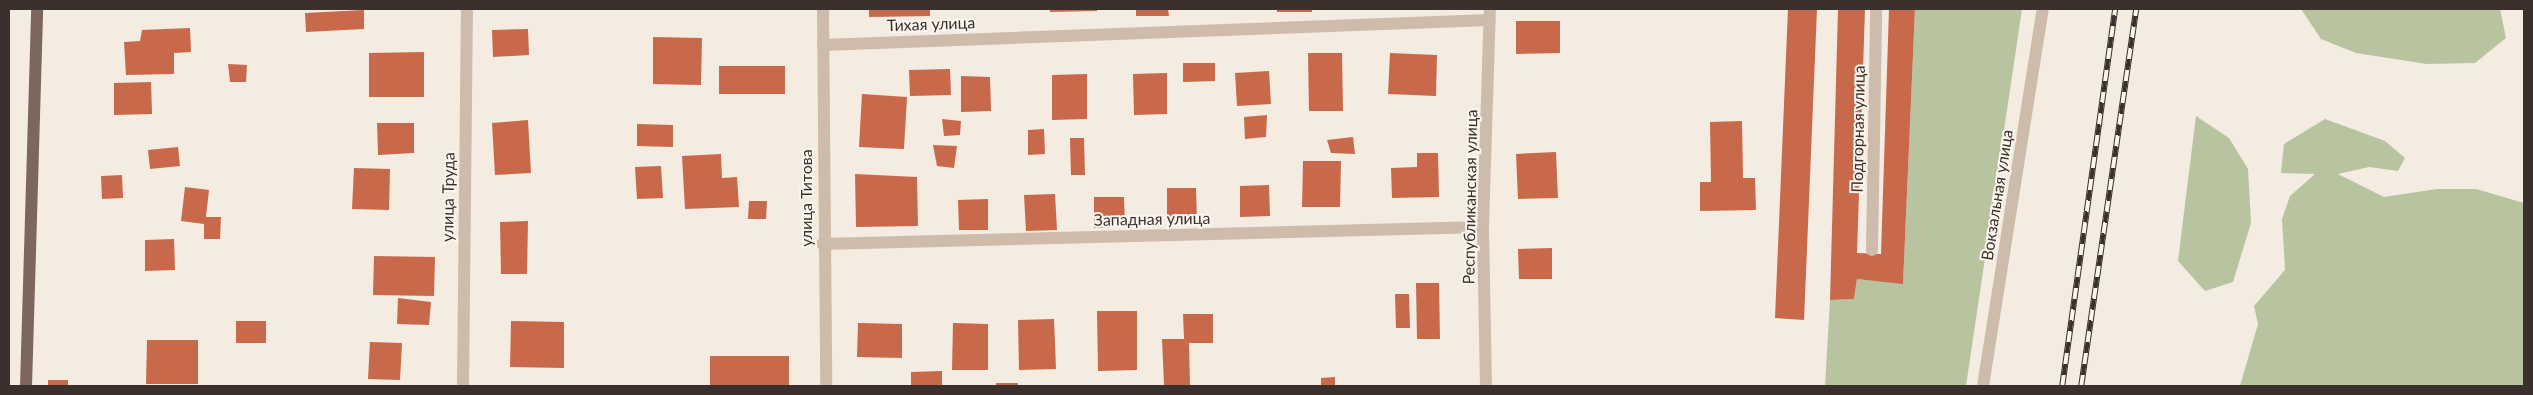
<!DOCTYPE html>
<meta charset="utf-8">
<style>
body{margin:0}
#map{position:relative;width:2533px;height:395px;overflow:hidden;background:#f4ebe1;font-family:Lato,sans-serif}
div>[style]{position:absolute}
.green>*{inset:0;background:#b8c4a0}
.building>*{inset:0;background:#c8694b}
.minor>*{height:12px;margin:-6px;padding:0 6px;transform-origin:6px;border-radius:6px;background:#cdbbac}
.major>*{height:12px;margin:-6px;padding:0 6px;transform-origin:6px;border-radius:6px;background:#7d675c}
.rail>*{height:5.5px;margin-top:-2.75px;transform-origin:0;background:repeating-linear-gradient(90deg,#fbf5ee 0 11px,#3b302b 0 22px);box-sizing:border-box;border-block:1px solid #3b302b}
span{translate:-50% -50%;white-space:nowrap;text-align:center;line-height:1.15;-webkit-text-stroke:4px #fbf5ee;paint-order:stroke}
.street-label{font-size:16px;color:#3b302b}
.frame{position:absolute;inset:0;border:10px solid #3b302b;pointer-events:none}
</style>
<div id="map">
<div class="green">
<i style="clip-path:polygon(1915px 9px,2022px 9px,1966px 386px,1825px 386px,1830px 300px,1854px 299px,1857px 279px,1903px 283px)"></i>
<i style="clip-path:polygon(2301px 9px,2500px 9px,2506px 38px,2475px 63px,2427px 64px,2356px 53px,2321px 39px)"></i>
<i style="clip-path:polygon(2196px 116px,2229px 138px,2248px 169px,2251px 223px,2233px 282px,2205px 291px,2178px 261px)"></i>
<i style="clip-path:polygon(2325px 119px,2385px 141px,2405px 158px,2398px 171px,2369px 167px,2338px 174px,2384px 197px,2437px 189px,2476px 189px,2524px 203px,2524px 386px,2240px 386px,2258px 324px,2254px 306px,2285px 270px,2282px 219px,2290px 196px,2315px 174px,2281px 173px,2284px 144px)"></i>
</div>
<div class="building">
<i style="clip-path:polygon(869px 9px,930px 9px,930px 16px,869px 17px)"></i>
<i style="clip-path:polygon(1050px 9px,1097px 9px,1097px 11px,1050px 12px)"></i>
<i style="clip-path:polygon(1136px 9px,1168px 9px,1169px 16px,1136px 16px)"></i>
<i style="clip-path:polygon(1277px 9px,1312px 9px,1312px 12px,1277px 12px)"></i>
<i style="clip-path:polygon(1788px 9px,1817px 9px,1804px 320px,1775px 318px)"></i>
<i style="clip-path:polygon(1838px 9px,1865px 9px,1857px 253px,1881px 254px,1889px 9px,1915px 9px,1903px 284px,1857px 279px,1854px 299px,1830px 300px)"></i>
<i style="clip-path:polygon(364px 10px,364px 29px,306px 32px,305px 13px)"></i>
<i style="clip-path:polygon(1516px 21px,1560px 21px,1560px 53px,1516px 54px)"></i>
<i style="clip-path:polygon(190px 28px,191px 52px,174px 53px,174px 74px,126px 75px,124px 42px,140px 41px,142px 30px)"></i>
<i style="clip-path:polygon(528px 29px,529px 55px,493px 57px,492px 30px)"></i>
<i style="clip-path:polygon(653px 37px,702px 38px,701px 85px,653px 84px)"></i>
<i style="clip-path:polygon(424px 52px,424px 97px,369px 97px,369px 53px)"></i>
<i style="clip-path:polygon(1308px 53px,1342px 53px,1343px 111px,1309px 111px)"></i>
<i style="clip-path:polygon(1390px 53px,1437px 55px,1436px 96px,1388px 94px)"></i>
<i style="clip-path:polygon(1183px 63px,1215px 63px,1215px 81px,1183px 82px)"></i>
<i style="clip-path:polygon(228px 64px,247px 65px,246px 82px,230px 82px)"></i>
<i style="clip-path:polygon(719px 66px,785px 66px,785px 94px,719px 94px)"></i>
<i style="clip-path:polygon(950px 69px,951px 95px,910px 96px,909px 70px)"></i>
<i style="clip-path:polygon(1269px 71px,1271px 104px,1237px 106px,1235px 73px)"></i>
<i style="clip-path:polygon(1167px 73px,1167px 114px,1134px 115px,1133px 74px)"></i>
<i style="clip-path:polygon(1087px 74px,1087px 119px,1052px 120px,1052px 75px)"></i>
<i style="clip-path:polygon(961px 76px,990px 77px,991px 111px,961px 112px)"></i>
<i style="clip-path:polygon(151px 82px,152px 114px,114px 115px,114px 83px)"></i>
<i style="clip-path:polygon(862px 94px,907px 97px,904px 149px,859px 147px)"></i>
<i style="clip-path:polygon(1267px 115px,1266px 137px,1245px 139px,1244px 117px)"></i>
<i style="clip-path:polygon(942px 119px,961px 121px,960px 135px,944px 136px)"></i>
<i style="clip-path:polygon(528px 120px,531px 173px,495px 175px,492px 123px)"></i>
<i style="clip-path:polygon(1742px 121px,1743px 178px,1755px 178px,1756px 210px,1700px 211px,1700px 182px,1711px 182px,1710px 122px)"></i>
<i style="clip-path:polygon(377px 123px,414px 123px,414px 153px,378px 155px)"></i>
<i style="clip-path:polygon(637px 124px,673px 125px,673px 147px,637px 146px)"></i>
<i style="clip-path:polygon(1044px 129px,1045px 154px,1028px 155px,1028px 130px)"></i>
<i style="clip-path:polygon(1353px 137px,1355px 154px,1331px 153px,1327px 140px)"></i>
<i style="clip-path:polygon(1070px 138px,1084px 138px,1085px 175px,1071px 175px)"></i>
<i style="clip-path:polygon(933px 145px,957px 146px,954px 168px,937px 166px)"></i>
<i style="clip-path:polygon(178px 147px,180px 166px,150px 169px,148px 150px)"></i>
<i style="clip-path:polygon(1556px 152px,1558px 198px,1518px 199px,1516px 154px)"></i>
<i style="clip-path:polygon(1417px 153px,1438px 153px,1439px 197px,1392px 198px,1391px 168px,1417px 167px)"></i>
<i style="clip-path:polygon(721px 154px,722px 178px,737px 177px,739px 207px,685px 209px,682px 156px)"></i>
<i style="clip-path:polygon(1303px 161px,1341px 161px,1340px 207px,1302px 207px)"></i>
<i style="clip-path:polygon(661px 166px,663px 198px,637px 199px,635px 167px)"></i>
<i style="clip-path:polygon(354px 168px,390px 169px,389px 210px,352px 209px)"></i>
<i style="clip-path:polygon(855px 174px,917px 177px,918px 226px,856px 227px)"></i>
<i style="clip-path:polygon(122px 175px,123px 198px,102px 199px,101px 176px)"></i>
<i style="clip-path:polygon(1269px 185px,1270px 216px,1240px 217px,1240px 186px)"></i>
<i style="clip-path:polygon(185px 187px,209px 190px,206px 217px,221px 217px,220px 239px,204px 239px,204px 224px,181px 221px)"></i>
<i style="clip-path:polygon(1167px 188px,1196px 188px,1197px 219px,1167px 219px)"></i>
<i style="clip-path:polygon(1055px 194px,1057px 230px,1026px 231px,1024px 195px)"></i>
<i style="clip-path:polygon(1094px 197px,1124px 197px,1125px 226px,1094px 228px)"></i>
<i style="clip-path:polygon(988px 199px,988px 230px,959px 230px,958px 200px)"></i>
<i style="clip-path:polygon(749px 201px,767px 201px,766px 219px,748px 219px)"></i>
<i style="clip-path:polygon(528px 221px,527px 274px,501px 274px,500px 222px)"></i>
<i style="clip-path:polygon(174px 239px,175px 270px,145px 271px,145px 240px)"></i>
<i style="clip-path:polygon(1552px 248px,1552px 279px,1519px 279px,1518px 249px)"></i>
<i style="clip-path:polygon(374px 256px,435px 257px,434px 296px,373px 295px)"></i>
<i style="clip-path:polygon(1416px 283px,1439px 283px,1440px 339px,1417px 339px)"></i>
<i style="clip-path:polygon(1395px 294px,1409px 294px,1410px 328px,1396px 328px)"></i>
<i style="clip-path:polygon(398px 298px,431px 302px,429px 325px,397px 324px)"></i>
<i style="clip-path:polygon(1097px 311px,1137px 311px,1137px 370px,1098px 371px)"></i>
<i style="clip-path:polygon(1183px 314px,1213px 314px,1213px 343px,1189px 343px,1190px 385px,1164px 385px,1162px 339px,1184px 339px)"></i>
<i style="clip-path:polygon(1054px 319px,1056px 369px,1019px 370px,1018px 320px)"></i>
<i style="clip-path:polygon(236px 321px,266px 321px,266px 343px,236px 343px)"></i>
<i style="clip-path:polygon(511px 321px,564px 322px,564px 368px,510px 367px)"></i>
<i style="clip-path:polygon(858px 323px,902px 324px,902px 358px,857px 357px)"></i>
<i style="clip-path:polygon(953px 323px,988px 324px,988px 370px,952px 370px)"></i>
<i style="clip-path:polygon(147px 340px,198px 340px,198px 384px,146px 384px)"></i>
<i style="clip-path:polygon(370px 342px,402px 343px,400px 380px,368px 379px)"></i>
<i style="clip-path:polygon(710px 356px,789px 356px,789px 386px,710px 386px)"></i>
<i style="clip-path:polygon(942px 371px,942px 386px,911px 386px,911px 372px)"></i>
<i style="clip-path:polygon(1335px 377px,1335px 386px,1321px 386px,1321px 378px)"></i>
<i style="clip-path:polygon(48px 380px,68px 380px,68px 386px,48px 386px)"></i>
<i style="clip-path:polygon(996px 383px,1018px 383px,1018px 386px,996px 386px)"></i>
</div>
<div class="minor">
<i style="left:823px;top:9px;width:377px;rotate:89.5deg"></i>
<i style="left:823px;top:45px;width:667px;rotate:-2.15deg"></i>
<i style="left:822px;top:244px;width:661px;rotate:-1.47deg"></i>
<i style="left:1872px;top:250px;width:241px;rotate:-89deg"></i>
<i style="left:463px;top:386px;width:377px;rotate:-89.4deg"></i>
<i style="left:1486px;top:386px;width:159px;rotate:-91.1deg"></i>
<i style="left:1483px;top:227px;width:218px;rotate:-88.2deg"></i>
<i style="left:1983px;top:386px;width:382px;rotate:-81deg"></i>
</div>
<div class="major">
<i style="left:26px;top:386px;width:377px;rotate:-88.3deg"></i>
</div>
<div class="rail">
<i style="left:2062px;top:386px;width:381px;rotate:-82deg"></i>
<i style="left:2081px;top:386px;width:381px;rotate:-81.7deg"></i>
</div>
<div class="street-label">
<span style="left:931px;top:24px;rotate:-2deg">Тихая улица</span>
<span style="left:1858px;top:129px;rotate:-89deg">Подгорная улица</span>
<span style="left:1997px;top:195px;rotate:-81deg">Вокзальная улица</span>
<span style="left:448px;top:197px;rotate:-89deg">улица Труда</span>
<span style="left:1470px;top:197px;rotate:-89deg">Республиканская улица</span>
<span style="left:806px;top:198px;rotate:-90deg">улица Титова</span>
<span style="left:1152px;top:219px;rotate:-1deg">Западная улица</span>
</div>
<div class="frame"></div>
</div>
